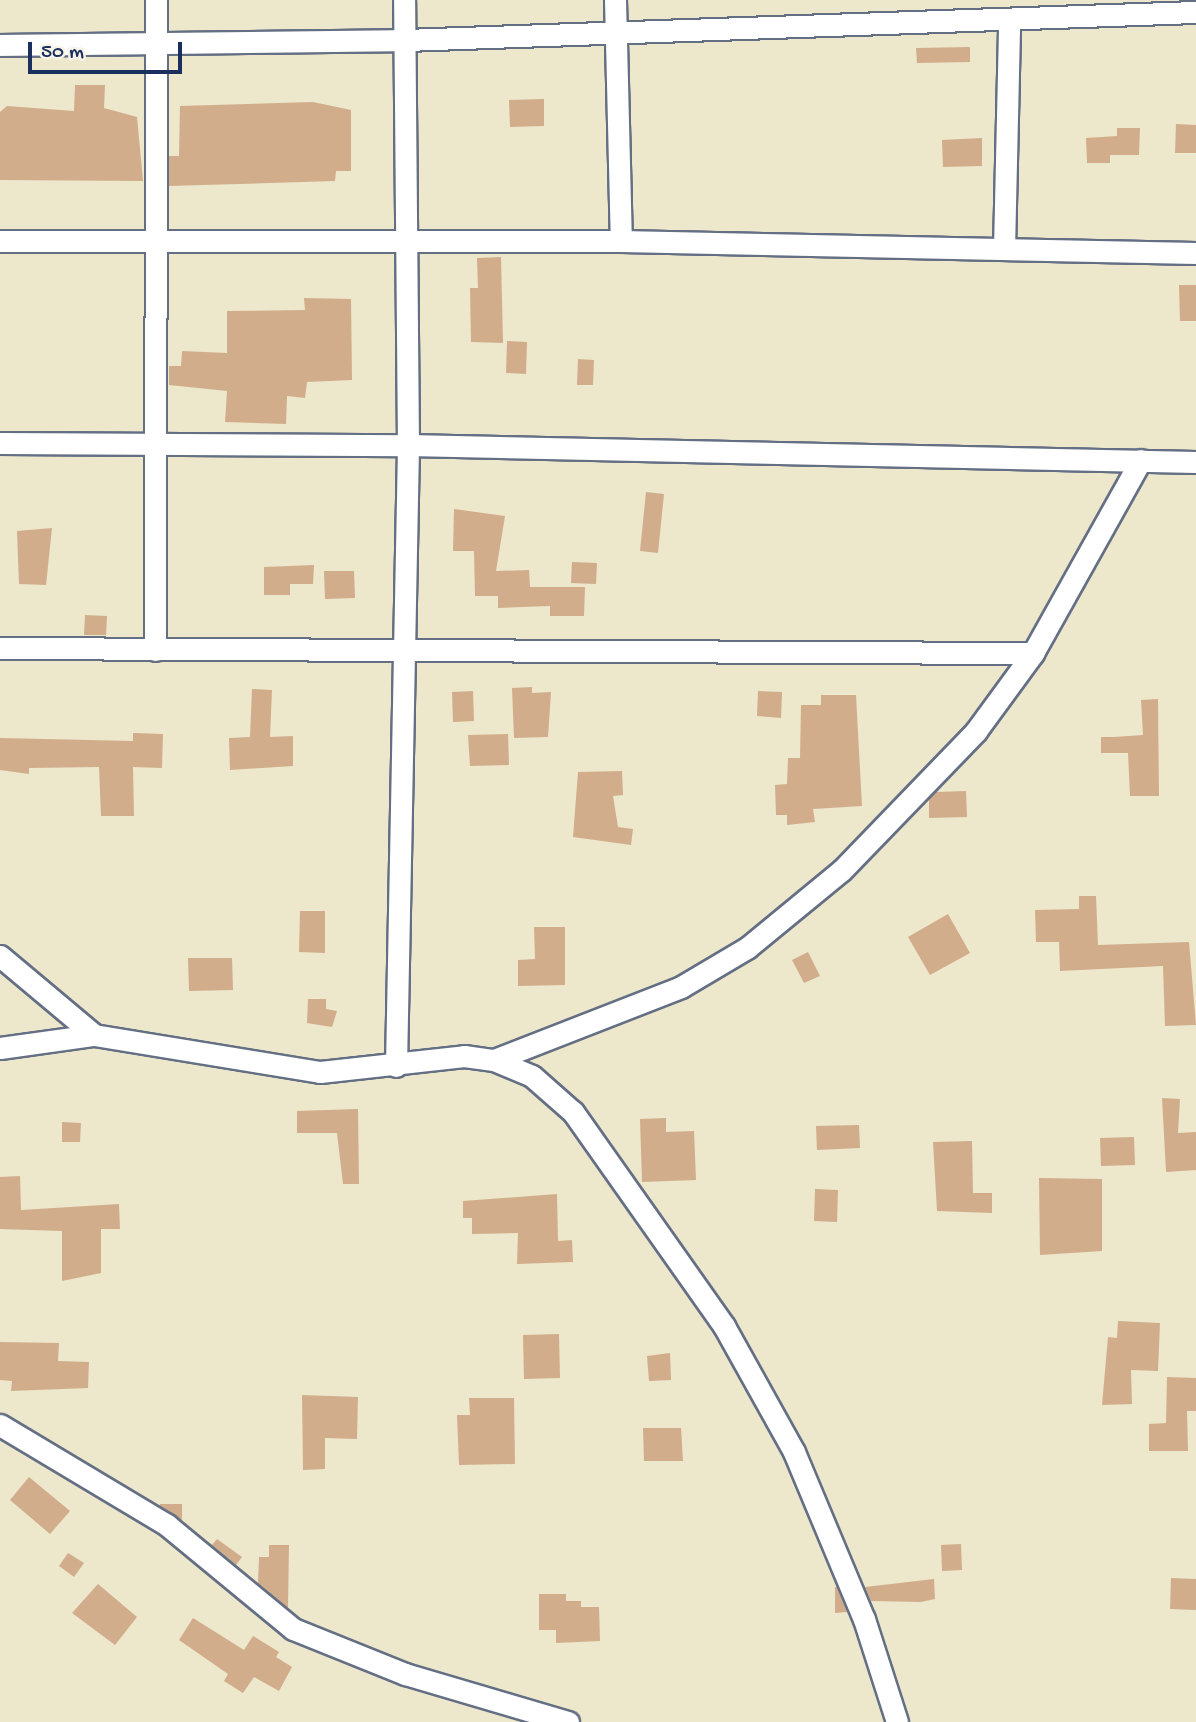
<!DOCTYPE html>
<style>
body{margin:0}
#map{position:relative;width:1196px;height:1722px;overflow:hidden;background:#ede7cb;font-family:"Gochi Hand",sans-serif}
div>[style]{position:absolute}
.building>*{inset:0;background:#d1ad8b}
.roads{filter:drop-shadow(2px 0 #646f84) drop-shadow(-2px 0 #646f84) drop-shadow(0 2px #646f84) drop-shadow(0 -2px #646f84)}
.minor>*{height:21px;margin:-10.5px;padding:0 10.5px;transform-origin:10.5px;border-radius:10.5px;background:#fff}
span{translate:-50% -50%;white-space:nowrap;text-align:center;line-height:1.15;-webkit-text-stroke:7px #f7f3e8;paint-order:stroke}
.scale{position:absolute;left:28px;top:42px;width:154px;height:32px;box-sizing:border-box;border:4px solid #1b2f5e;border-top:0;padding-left:9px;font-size:21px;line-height:24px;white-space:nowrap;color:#1b2f5e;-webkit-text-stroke:5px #f7f3e8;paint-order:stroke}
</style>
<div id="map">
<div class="building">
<i style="clip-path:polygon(970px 47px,970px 62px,917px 63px,916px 48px)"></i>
<i style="clip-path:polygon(75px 85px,105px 85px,104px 108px,137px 117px,143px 181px,0 180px,0 112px,7px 106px,74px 111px)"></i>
<i style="clip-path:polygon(544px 99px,544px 126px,510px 127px,509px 100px)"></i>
<i style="clip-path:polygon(313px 102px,351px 110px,351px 171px,336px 171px,335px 181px,169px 186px,169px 156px,179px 156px,180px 106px)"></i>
<i style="clip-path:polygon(1176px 124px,1196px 125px,1196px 153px,1175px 153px)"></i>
<i style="clip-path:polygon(1117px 128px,1140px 128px,1139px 155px,1110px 155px,1110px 163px,1087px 163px,1086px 138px,1117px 136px)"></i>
<i style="clip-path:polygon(982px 138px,982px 166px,943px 167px,942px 140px)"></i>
<i style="clip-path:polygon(501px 257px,503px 343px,471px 342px,470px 288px,478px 288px,477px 258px)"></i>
<i style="clip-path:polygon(1179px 285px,1196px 285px,1196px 321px,1180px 321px)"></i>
<i style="clip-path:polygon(304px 298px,351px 299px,352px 380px,307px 382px,305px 398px,287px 396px,286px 424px,225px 422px,227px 391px,169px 385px,169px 366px,181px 366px,182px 351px,227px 353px,227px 311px,305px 310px)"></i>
<i style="clip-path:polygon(507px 341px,527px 342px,526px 374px,506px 373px)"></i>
<i style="clip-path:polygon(578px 359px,594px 360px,593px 385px,577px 385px)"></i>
<i style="clip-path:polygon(646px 492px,664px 494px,658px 553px,640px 551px)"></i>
<i style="clip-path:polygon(454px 509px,505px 516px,496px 571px,529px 570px,530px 587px,585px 587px,584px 616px,550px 616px,550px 606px,498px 608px,498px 596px,475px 596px,474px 551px,453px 551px)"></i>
<i style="clip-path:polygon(52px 528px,46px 585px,19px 584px,17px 531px)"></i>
<i style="clip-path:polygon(572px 562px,597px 563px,596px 584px,571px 583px)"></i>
<i style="clip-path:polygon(314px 565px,313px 584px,290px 584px,290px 595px,264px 595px,264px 567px)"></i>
<i style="clip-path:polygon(324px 571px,354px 571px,355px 598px,325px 599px)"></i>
<i style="clip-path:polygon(85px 615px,107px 616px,106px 635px,84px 635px)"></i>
<i style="clip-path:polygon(532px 687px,532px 693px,551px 692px,548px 737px,514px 738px,512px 688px)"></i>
<i style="clip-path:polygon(252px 689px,272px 690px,270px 737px,293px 736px,293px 766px,230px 770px,229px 738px,250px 737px)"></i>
<i style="clip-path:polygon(473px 691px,474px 721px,453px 722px,452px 692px)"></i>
<i style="clip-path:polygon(758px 691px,782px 692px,781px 718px,757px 716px)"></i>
<i style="clip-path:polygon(821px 695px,856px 695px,862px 806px,813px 809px,815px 822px,787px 825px,787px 815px,776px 815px,775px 785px,787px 784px,788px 758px,800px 758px,801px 705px,821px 705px)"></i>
<i style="clip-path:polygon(1158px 699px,1159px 796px,1130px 796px,1128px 753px,1101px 753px,1101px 737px,1114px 737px,1157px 734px,1143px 735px,1141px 700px)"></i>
<i style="clip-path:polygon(133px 733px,163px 734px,162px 768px,133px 767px,134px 816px,101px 816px,99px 767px,29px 768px,29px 774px,0 770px,0 738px,133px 741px)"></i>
<i style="clip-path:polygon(508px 734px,509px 765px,470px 766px,468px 735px)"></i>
<i style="clip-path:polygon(622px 771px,623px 795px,613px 796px,618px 827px,633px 829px,631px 845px,573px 837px,578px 772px)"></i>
<i style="clip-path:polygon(966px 791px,967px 817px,929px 818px,929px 799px,936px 792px)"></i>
<i style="clip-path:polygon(1079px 896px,1096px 896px,1098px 945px,1189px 942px,1196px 1025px,1165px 1026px,1163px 966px,1060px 971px,1059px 942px,1036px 942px,1035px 910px,1079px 909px)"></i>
<i style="clip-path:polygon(300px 911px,325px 911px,325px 953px,299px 952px)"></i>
<i style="clip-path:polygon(948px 914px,970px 953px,930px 975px,908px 937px)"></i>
<i style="clip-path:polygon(534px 927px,565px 927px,565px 985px,518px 986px,518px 960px,535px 959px)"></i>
<i style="clip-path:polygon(808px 952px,820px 976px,804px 983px,792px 960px)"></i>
<i style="clip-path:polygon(188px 958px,232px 958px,233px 990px,189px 991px)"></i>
<i style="clip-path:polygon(308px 999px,326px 999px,326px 1009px,337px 1011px,332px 1027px,307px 1023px)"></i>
<i style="clip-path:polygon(1162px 1098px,1180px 1099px,1178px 1133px,1196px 1132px,1196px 1170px,1166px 1172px)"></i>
<i style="clip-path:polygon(358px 1109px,359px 1184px,343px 1184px,337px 1133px,297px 1133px,297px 1111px)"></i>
<i style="clip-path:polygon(666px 1118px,666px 1132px,694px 1131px,696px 1180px,642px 1182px,640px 1119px)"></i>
<i style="clip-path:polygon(62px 1122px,81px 1123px,80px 1142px,62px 1142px)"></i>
<i style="clip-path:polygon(859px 1125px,860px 1148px,817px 1150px,816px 1126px)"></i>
<i style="clip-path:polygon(1134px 1137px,1135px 1165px,1101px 1166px,1100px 1138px)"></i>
<i style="clip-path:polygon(972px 1141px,973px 1193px,992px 1193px,992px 1213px,937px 1211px,933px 1142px)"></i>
<i style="clip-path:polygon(20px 1176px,21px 1210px,119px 1204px,120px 1229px,101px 1229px,101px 1273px,62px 1281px,62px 1231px,0 1229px,0 1177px)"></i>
<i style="clip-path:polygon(1039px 1178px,1102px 1179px,1102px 1251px,1040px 1255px)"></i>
<i style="clip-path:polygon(815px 1189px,838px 1190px,837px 1222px,814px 1221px)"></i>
<i style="clip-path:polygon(557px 1194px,558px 1241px,572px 1240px,573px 1262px,517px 1264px,518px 1233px,472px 1234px,472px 1218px,463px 1218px,463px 1201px)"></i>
<i style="clip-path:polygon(1118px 1321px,1160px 1323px,1158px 1371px,1131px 1370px,1132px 1404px,1102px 1405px,1108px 1337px,1117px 1338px)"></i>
<i style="clip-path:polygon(559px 1334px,560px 1378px,524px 1379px,523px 1335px)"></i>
<i style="clip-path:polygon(0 1342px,59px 1343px,58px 1361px,89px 1362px,88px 1388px,11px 1391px,12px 1381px,0 1380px)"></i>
<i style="clip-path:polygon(670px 1353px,671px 1380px,649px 1381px,647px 1356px)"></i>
<i style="clip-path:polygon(1167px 1377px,1196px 1378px,1196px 1411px,1187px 1411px,1188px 1451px,1149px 1451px,1149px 1424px,1166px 1423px)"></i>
<i style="clip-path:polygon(302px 1395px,358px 1397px,357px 1439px,325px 1438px,325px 1469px,303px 1470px)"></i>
<i style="clip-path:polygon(469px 1398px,514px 1398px,515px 1464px,459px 1465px,457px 1415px,470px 1415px)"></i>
<i style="clip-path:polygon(643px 1428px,681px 1428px,683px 1461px,644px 1461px)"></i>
<i style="clip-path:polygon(29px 1477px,70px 1511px,50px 1534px,10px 1500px)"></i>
<i style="clip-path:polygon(182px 1504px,182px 1520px,160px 1506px,160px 1504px)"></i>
<i style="clip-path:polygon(217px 1539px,242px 1557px,236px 1565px,212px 1545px)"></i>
<i style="clip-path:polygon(961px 1544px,962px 1570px,942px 1571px,941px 1545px)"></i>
<i style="clip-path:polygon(269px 1545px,289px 1545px,288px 1608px,258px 1583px,259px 1557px,269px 1557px)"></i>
<i style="clip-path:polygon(68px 1553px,84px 1563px,74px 1577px,59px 1566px)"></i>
<i style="clip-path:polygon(1171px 1578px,1196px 1579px,1196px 1610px,1170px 1609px)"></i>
<i style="clip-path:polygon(934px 1579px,935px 1599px,921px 1602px,871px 1601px,865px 1587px)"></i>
<i style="clip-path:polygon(98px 1584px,137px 1617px,115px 1645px,72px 1613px)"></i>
<i style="clip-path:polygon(835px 1587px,837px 1587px,847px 1612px,835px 1613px)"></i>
<i style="clip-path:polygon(539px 1594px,566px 1594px,566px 1601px,581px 1601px,581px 1607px,599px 1607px,600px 1641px,556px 1643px,556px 1630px,539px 1630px)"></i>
<i style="clip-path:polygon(193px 1618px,244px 1650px,253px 1636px,279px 1652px,276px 1657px,292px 1667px,279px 1691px,254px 1677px,243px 1693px,224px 1681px,228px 1674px,179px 1640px)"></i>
</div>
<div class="roads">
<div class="minor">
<i style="left:615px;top:0;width:241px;rotate:88.6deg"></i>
<i style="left:0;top:45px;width:405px;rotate:-0.7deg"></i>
<i style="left:405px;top:40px;width:791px;rotate:-2.03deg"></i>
<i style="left:0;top:241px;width:621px"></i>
<i style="left:621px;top:241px;width:575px;rotate:1.2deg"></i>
<i style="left:1004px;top:249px;width:229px;rotate:-88.7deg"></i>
<i style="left:0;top:443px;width:408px;rotate:0.3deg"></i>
<i style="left:408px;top:445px;width:788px;rotate:1.24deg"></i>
<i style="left:0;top:648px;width:1033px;rotate:0.28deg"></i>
<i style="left:155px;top:650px;width:650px;rotate:-89.91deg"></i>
<i style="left:0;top:956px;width:123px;rotate:40deg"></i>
<i style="left:0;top:1048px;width:95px;rotate:-7.9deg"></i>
<i style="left:94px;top:1035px;width:229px;rotate:9.3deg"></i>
<i style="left:320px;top:1072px;width:145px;rotate:-6.3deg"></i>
<i style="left:464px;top:1056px;width:30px;rotate:8deg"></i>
<i style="left:494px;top:1060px;width:41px;rotate:22.8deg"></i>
<i style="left:532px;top:1076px;width:55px;rotate:41.3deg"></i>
<i style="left:573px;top:1112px;width:262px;rotate:54.8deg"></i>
<i style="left:724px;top:1326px;width:144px;rotate:60.9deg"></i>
<i style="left:794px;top:1452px;width:181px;rotate:67.3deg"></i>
<i style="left:864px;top:1619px;width:108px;rotate:72.2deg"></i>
<i style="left:494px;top:1060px;width:201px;rotate:-21.3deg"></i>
<i style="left:681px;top:987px;width:77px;rotate:-30.6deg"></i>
<i style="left:747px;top:948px;width:123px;rotate:-39.4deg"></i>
<i style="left:842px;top:870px;width:193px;rotate:-46deg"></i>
<i style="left:976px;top:731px;width:97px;rotate:-53.8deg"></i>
<i style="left:1033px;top:653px;width:221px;rotate:-60.8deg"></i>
<i style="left:396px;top:1066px;width:621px;rotate:-88.89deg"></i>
<i style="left:408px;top:445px;width:445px;rotate:-90.5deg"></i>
<i style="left:0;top:1425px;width:195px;rotate:30.9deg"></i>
<i style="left:167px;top:1525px;width:163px;rotate:39.5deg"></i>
<i style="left:293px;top:1629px;width:121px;rotate:21.9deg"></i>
<i style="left:405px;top:1674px;width:170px;rotate:16.4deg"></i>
</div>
</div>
<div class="scale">50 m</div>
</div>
